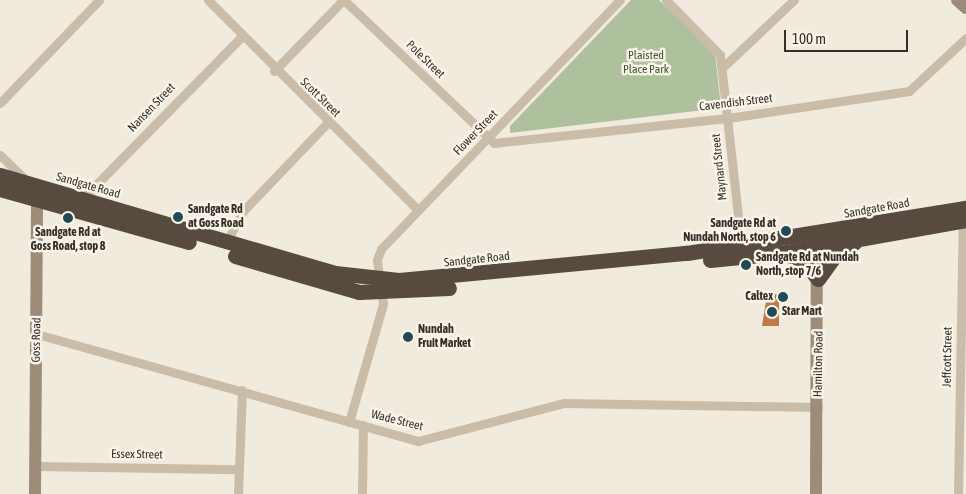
<!DOCTYPE html>
<style>
body{margin:0}
#map{position:relative;width:966px;height:494px;overflow:hidden;background:#f1ebdd;font-family:"Asap Condensed",sans-serif}
div>[style]{position:absolute}
.green>*{inset:0;background:#afc09d}
.building>*{inset:0;background:#c1794b}
.street>*{height:9px;margin:-4.5px;padding:0 4.5px;transform-origin:4.5px;border-radius:4.5px;background:#c9bca9}
.secondary>*{height:12px;margin:-6px;padding:0 6px;transform-origin:6px;border-radius:6px;background:#9d8c7a}
.highway>*{height:15px;margin:-7.5px;padding:0 7.5px;transform-origin:7.5px;border-radius:7.5px;background:#574b40}
.dots>*{width:14px;height:14px;translate:-50% -50%;box-sizing:border-box;border:2px solid #f9f4e9;border-radius:50%}
span{translate:-50% -50%;white-space:nowrap;text-align:center;line-height:1.15;-webkit-text-stroke:5px #f9f4e9;paint-order:stroke}
.park-label{font-size:12px;color:#40542d}
.street-label{font-size:12px;color:#362f29}
.poi-label{font-size:12px;color:#362f29;font-weight:700}
.left{translate:0 -50%;text-align:left}
.right{translate:-100% -50%;text-align:right}
.scale{position:absolute;left:784px;top:30px;width:124px;height:22px;box-sizing:border-box;border:2px solid #362f29;border-top:0;padding-left:6px;font-size:15px;line-height:18px;white-space:nowrap;color:#362f29;-webkit-text-stroke:4px #f9f4e9;paint-order:stroke}
</style>
<div id="map">
<div class="green">
<i style="clip-path:polygon(631px 0,659px 0,715px 53px,721px 108px,510px 133px,510px 126px)"></i>
</div>
<div class="building">
<i style="clip-path:polygon(767px 294px,779px 294px,779px 326px,762px 326px)"></i>
</div>
<div class="street">
<i style="left:208px;top:0;width:297px;rotate:45deg"></i>
<i style="left:344px;top:0;width:207px;rotate:43.6deg"></i>
<i style="left:494px;top:143px;width:235px;rotate:-6.1deg"></i>
<i style="left:728px;top:118px;width:183px;rotate:-8.5deg"></i>
<i style="left:909px;top:91px;width:78px;rotate:-42.9deg"></i>
<i style="left:666px;top:0;width:77px;rotate:45.5deg"></i>
<i style="left:720px;top:55px;width:180px;rotate:83.6deg"></i>
<i style="left:722px;top:68px;width:99px;rotate:-43.4deg"></i>
<i style="left:274px;top:71px;width:99px;rotate:-45.8deg"></i>
<i style="left:0;top:103px;width:143px;rotate:-46.1deg"></i>
<i style="left:0;top:155px;width:42px;rotate:44deg"></i>
<i style="left:81px;top:200px;width:231px;rotate:-45.5deg"></i>
<i style="left:226px;top:243px;width:36px;rotate:-62deg"></i>
<i style="left:243px;top:211px;width:122px;rotate:-46.3deg"></i>
<i style="left:37px;top:334px;width:396px;rotate:15.7deg"></i>
<i style="left:418px;top:441px;width:151px;rotate:-14.6deg"></i>
<i style="left:564px;top:403px;width:254px;rotate:0.9deg"></i>
<i style="left:349px;top:422px;width:123px;rotate:-73.9deg"></i>
<i style="left:383px;top:304px;width:44px;rotate:-97.8deg"></i>
<i style="left:377px;top:260px;width:12px;rotate:-70deg"></i>
<i style="left:381px;top:249px;width:345px;rotate:-46.2deg"></i>
<i style="left:36px;top:466px;width:202px;rotate:0.9deg"></i>
<i style="left:238px;top:494px;width:104px;rotate:-87.8deg"></i>
<i style="left:362px;top:494px;width:69px;rotate:-89.2deg"></i>
<i style="left:958px;top:494px;width:273px;rotate:-89deg"></i>
</div>
<div class="secondary">
<i style="left:957px;top:0;width:12px;rotate:42deg"></i>
<i style="left:35px;top:494px;width:302px;rotate:-89.6deg"></i>
<i style="left:816px;top:494px;width:256px;rotate:-89.8deg"></i>
</div>
<div class="highway">
<i style="left:0;top:175px;width:349px;rotate:16.3deg"></i>
<i style="left:335px;top:273px;width:64px;rotate:6.2deg"></i>
<i style="left:399px;top:280px;width:289px;rotate:-5.4deg"></i>
<i style="left:687px;top:253px;width:283px;rotate:-9.2deg"></i>
<i style="left:0;top:189px;width:196px;rotate:15.7deg"></i>
<i style="left:782px;top:253px;width:22px;rotate:18deg"></i>
<i style="left:803px;top:260px;width:24px;rotate:52deg"></i>
<i style="left:818px;top:279px;width:29px;rotate:-54deg"></i>
<i style="left:835px;top:256px;width:24px;rotate:-35deg"></i>
<i style="left:235px;top:256px;width:129px;rotate:16.2deg"></i>
<i style="left:359px;top:292px;width:90px;rotate:-2.5deg"></i>
<i style="left:710px;top:260px;width:71px;rotate:-5.6deg"></i>
<i style="left:781px;top:253px;width:188px;rotate:-10.1deg"></i>
</div>
<div class="dots">
<i style="left:178px;top:217px;background:#204b56"></i>
<i style="left:68px;top:218px;background:#204b56"></i>
<i style="left:786px;top:231px;background:#204b56"></i>
<i style="left:746px;top:265px;background:#204b56"></i>
<i style="left:783px;top:297px;background:#204b56"></i>
<i style="left:772px;top:312px;background:#204b56"></i>
<i style="left:408px;top:337px;background:#204b56"></i>
</div>
<div class="park-label">
<span style="left:646px;top:63px">Plaisted<br>Place Park</span>
</div>
<div class="street-label">
<span style="left:425px;top:60px;rotate:44deg">Pole Street</span>
<span style="left:320px;top:98px;rotate:44deg">Scott Street</span>
<span style="left:736px;top:103px;rotate:-7deg">Cavendish Street</span>
<span style="left:152px;top:108px;rotate:-46deg">Nansen Street</span>
<span style="left:476px;top:133px;rotate:-46deg">Flower Street</span>
<span style="left:720px;top:167px;rotate:-96deg">Maynard Street</span>
<span style="left:88px;top:186px;rotate:16deg">Sandgate Road</span>
<span style="left:877px;top:209px;rotate:-10deg">Sandgate Road</span>
<span style="left:477px;top:260px;rotate:-6deg">Sandgate Road</span>
<span style="left:37px;top:340px;rotate:-89deg">Goss Road</span>
<span style="left:948px;top:357px;rotate:-89deg">Jeffcott Street</span>
<span style="left:819px;top:364px;rotate:-89deg">Hamilton Road</span>
<span style="left:397px;top:421px;rotate:14deg">Wade Street</span>
<span style="left:137px;top:455px;rotate:1deg">Essex Street</span>
</div>
<div class="poi-label">
<span class="left" style="left:188px;top:217px">Sandgate Rd<br>at Goss Road</span>
<span class="right" style="left:776px;top:231px">Sandgate Rd at<br>Nundah North, stop 6</span>
<span style="left:68px;top:240px">Sandgate Rd at<br>Goss Road, stop 8</span>
<span class="left" style="left:756px;top:265px">Sandgate Rd at Nundah<br>North, stop 7/6</span>
<span class="right" style="left:773px;top:297px">Caltex</span>
<span class="left" style="left:782px;top:312px">Star Mart</span>
<span class="left" style="left:418px;top:337px">Nundah<br>Fruit Market</span>
</div>
<div class="scale">100 m</div>
</div>
